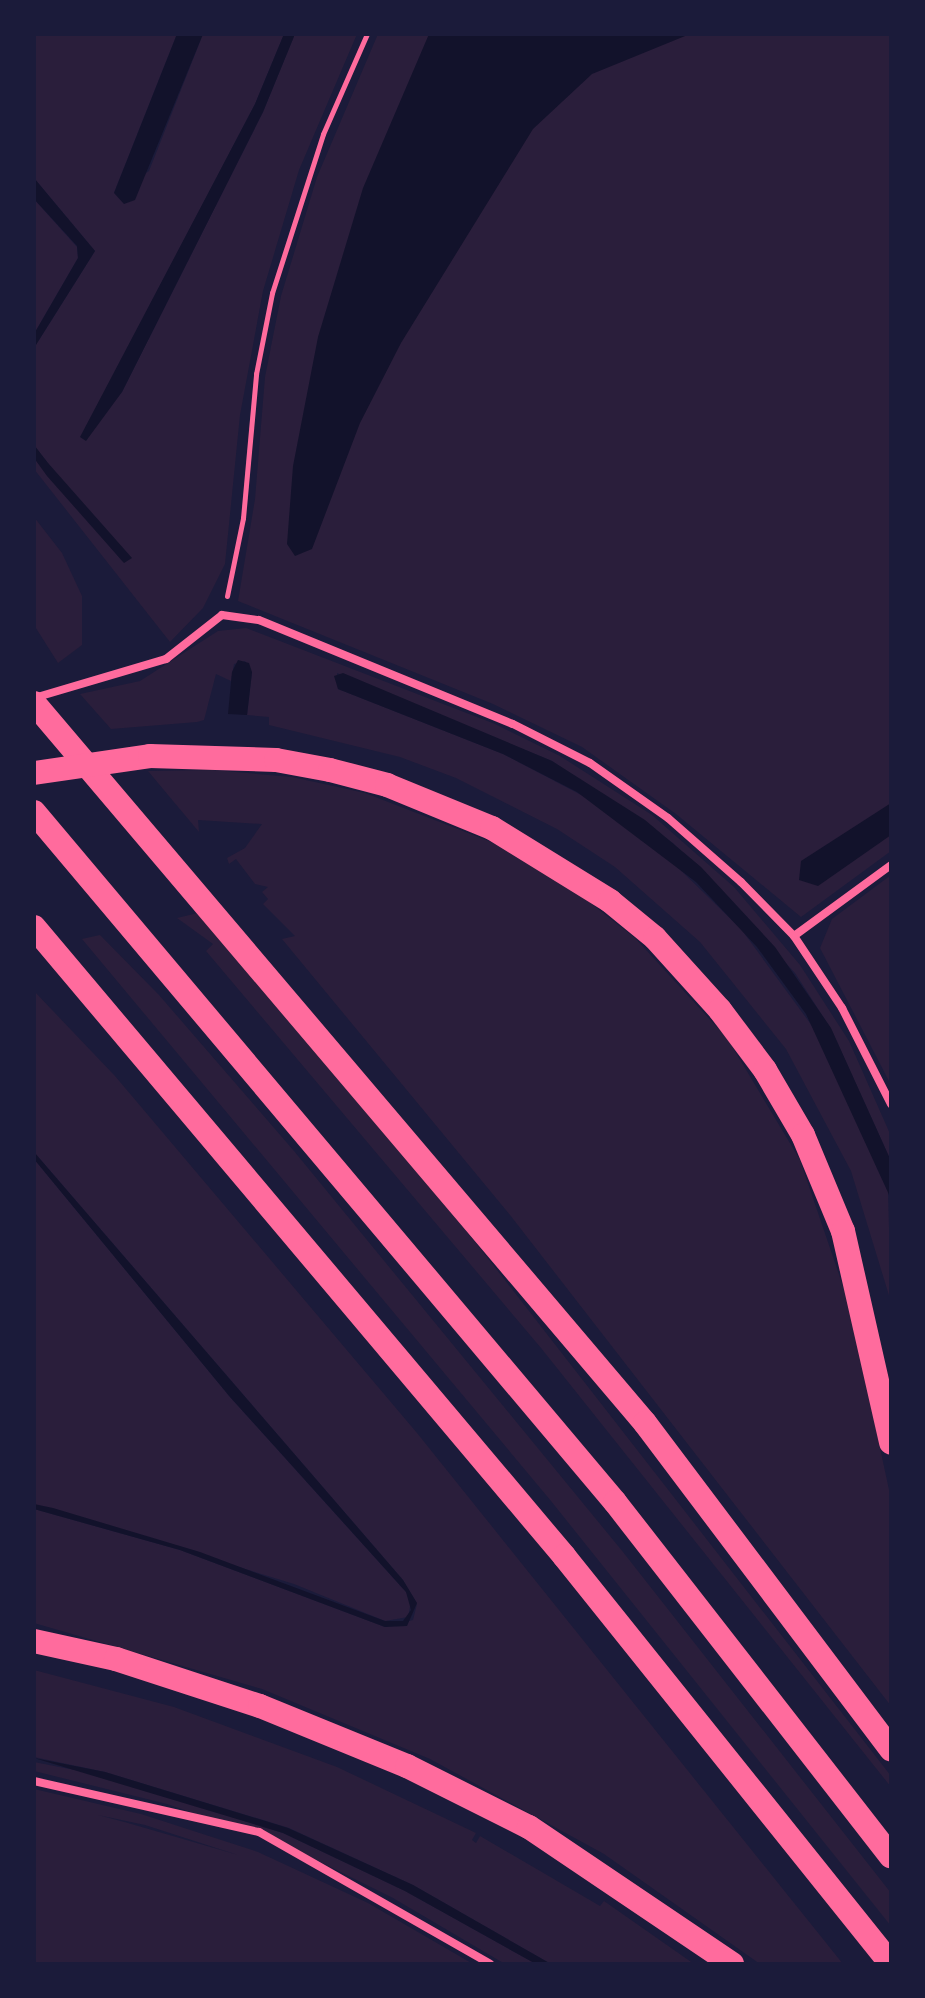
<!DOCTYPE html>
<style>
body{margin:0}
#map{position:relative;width:925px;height:1998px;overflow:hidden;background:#1b1b3a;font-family:"Noto Sans",sans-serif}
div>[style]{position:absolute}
.green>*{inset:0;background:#2a1e3b}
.water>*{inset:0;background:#12122b}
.path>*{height:5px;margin:-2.5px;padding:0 2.5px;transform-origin:2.5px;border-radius:2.5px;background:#ff6b9d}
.minor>*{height:8px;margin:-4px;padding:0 4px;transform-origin:4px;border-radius:4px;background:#ff6b9d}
.motorway>*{height:24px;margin:-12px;padding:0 12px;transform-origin:12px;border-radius:12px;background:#ff6b9d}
span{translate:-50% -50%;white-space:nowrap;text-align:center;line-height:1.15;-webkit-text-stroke:8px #1b1b3a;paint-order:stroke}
.frame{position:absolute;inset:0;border:36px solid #1b1b3a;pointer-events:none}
</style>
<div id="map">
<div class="green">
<i style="clip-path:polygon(34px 34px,177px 34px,114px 193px,149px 171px,203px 34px,284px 34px,255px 104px,81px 437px,122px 392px,263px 112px,295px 34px,357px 34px,299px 170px,263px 291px,240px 415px,225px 564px,203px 608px,170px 642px,34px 469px,34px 458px,124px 563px,34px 445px,34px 348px,95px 251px,34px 178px)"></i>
<i style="clip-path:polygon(378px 34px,891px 34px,891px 851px,801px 917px,676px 814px,582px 747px,493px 704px,238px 601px,255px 499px,265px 377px,281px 296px,317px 177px)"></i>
<i style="clip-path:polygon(34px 199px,77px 247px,78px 258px,34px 334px)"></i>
<i style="clip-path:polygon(34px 517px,62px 553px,82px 596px,82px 645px,58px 663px,34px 625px)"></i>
<i style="clip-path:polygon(246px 628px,495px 724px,560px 756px,652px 815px,734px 887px,800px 965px,849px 1041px,891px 1136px,891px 1161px,831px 1029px,795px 973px,673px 843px,552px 761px,337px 673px,338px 689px,503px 754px,587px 798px,664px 854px,741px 929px,818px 1034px,888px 1191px,891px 1302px,851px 1171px,786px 1049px,700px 942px,615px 867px,557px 829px,456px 778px,400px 757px,269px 725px,269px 717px,247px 715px,252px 673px,245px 661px,234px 664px,231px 681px,216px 674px,204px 720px,197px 722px,111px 729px,80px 694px,140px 681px,218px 631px)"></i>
<i style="clip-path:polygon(213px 770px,292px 777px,365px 793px,499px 845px,574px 890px,635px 938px,727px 1038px,800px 1160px,849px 1304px,891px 1499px,891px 1706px,510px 1215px,282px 939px,295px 936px,263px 904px,268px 899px,262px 892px,268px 887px,255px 884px,236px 859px,229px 864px,227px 858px,245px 848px,262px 824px,198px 820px,199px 832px,148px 771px)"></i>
<i style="clip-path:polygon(891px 875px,891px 1085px,820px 948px,832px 919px)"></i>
<i style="clip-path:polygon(198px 913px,359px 1098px,483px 1252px,891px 1776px,891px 1787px,541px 1348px,206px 951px,213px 944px,177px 918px)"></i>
<i style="clip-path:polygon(100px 935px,159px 995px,294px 1151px,623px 1552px,891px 1893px,891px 1926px,551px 1501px,82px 939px)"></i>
<i style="clip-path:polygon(34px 991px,115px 1076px,417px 1433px,843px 1964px,760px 1964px,604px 1854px,430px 1759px,262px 1689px,34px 1623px,34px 1509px,180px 1550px,385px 1627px,413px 1620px,417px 1604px,403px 1580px,34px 1152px)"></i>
<i style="clip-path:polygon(34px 1159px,230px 1397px,406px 1592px,411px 1601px,408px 1617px,385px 1621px,294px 1584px,34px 1504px)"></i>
<i style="clip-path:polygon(34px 1670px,174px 1707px,337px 1767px,476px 1833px,472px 1840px,476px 1843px,480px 1836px,600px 1906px,604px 1901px,694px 1964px,551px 1964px,413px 1885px,289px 1828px,105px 1772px,34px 1757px)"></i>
<i style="clip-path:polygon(34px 1762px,100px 1775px,283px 1833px,405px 1891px,536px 1964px,505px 1964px,393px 1898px,284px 1844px,167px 1804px,34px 1771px)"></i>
<i style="clip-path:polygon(evenodd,34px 1789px,141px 1814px,258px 1852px,368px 1903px,473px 1964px,34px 1964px,34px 1789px,98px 1815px,145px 1825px,238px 1855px,128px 1823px,98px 1815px)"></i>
</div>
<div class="water">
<i style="clip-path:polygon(177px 34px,203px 34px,135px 200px,124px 204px,114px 193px)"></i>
<i style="clip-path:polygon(284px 34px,295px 34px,263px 112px,122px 392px,86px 441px,80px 437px,255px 104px)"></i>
<i style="clip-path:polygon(429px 34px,690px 34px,592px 74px,533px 129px,401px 343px,360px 423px,312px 549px,295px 556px,287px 544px,293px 466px,318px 337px,363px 188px)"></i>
<i style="clip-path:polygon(34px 178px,95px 251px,34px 348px,34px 334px,78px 258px,77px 246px,34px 199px)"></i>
<i style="clip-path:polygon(34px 445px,48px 463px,132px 558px,124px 563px,47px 476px,34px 458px)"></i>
<i style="clip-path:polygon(238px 660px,249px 663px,252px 672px,247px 715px,228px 714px,232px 672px)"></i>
<i style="clip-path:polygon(343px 673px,552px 761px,645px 820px,701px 867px,775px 947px,831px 1028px,891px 1161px,891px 1199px,806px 1014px,757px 947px,696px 882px,577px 792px,503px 754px,338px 689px,334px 676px)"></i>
<i style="clip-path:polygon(891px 803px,891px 835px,818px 886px,799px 880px,801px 861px)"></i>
<i style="clip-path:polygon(34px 1152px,403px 1580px,417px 1603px,407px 1626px,385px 1627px,180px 1550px,34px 1509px,34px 1504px,53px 1508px,200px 1552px,385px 1621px,403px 1621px,411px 1610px,406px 1592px,230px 1397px,34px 1159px)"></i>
<i style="clip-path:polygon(34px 1758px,105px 1772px,288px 1828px,413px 1885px,551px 1964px,536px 1964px,405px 1891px,283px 1833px)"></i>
</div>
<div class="path">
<i style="left:227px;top:596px;width:80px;rotate:-78.4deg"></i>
<i style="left:243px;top:518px;width:145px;rotate:-84.8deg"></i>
<i style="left:256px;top:374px;width:83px;rotate:-78.8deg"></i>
<i style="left:272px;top:293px;width:167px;rotate:-72.2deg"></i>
<i style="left:323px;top:134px;width:109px;rotate:-66.3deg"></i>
</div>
<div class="minor">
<i style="left:34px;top:698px;width:138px;rotate:-16.5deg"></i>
<i style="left:166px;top:659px;width:71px;rotate:-38.2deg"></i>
<i style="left:222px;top:615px;width:37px;rotate:8deg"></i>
<i style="left:259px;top:620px;width:274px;rotate:22.3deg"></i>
<i style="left:513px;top:724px;width:86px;rotate:26.9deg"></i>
<i style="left:590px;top:763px;width:95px;rotate:35.2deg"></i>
<i style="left:668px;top:818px;width:97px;rotate:41.2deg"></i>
<i style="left:741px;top:882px;width:76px;rotate:45.5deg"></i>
<i style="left:794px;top:936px;width:87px;rotate:56.3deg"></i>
<i style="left:842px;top:1008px;width:108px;rotate:63deg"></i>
<i style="left:794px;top:936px;width:120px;rotate:-36.2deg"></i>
<i style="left:34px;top:1781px;width:231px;rotate:12.8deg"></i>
<i style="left:259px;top:1832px;width:266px;rotate:29.7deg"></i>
</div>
<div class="motorway">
<i style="left:34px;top:703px;width:944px;rotate:49.68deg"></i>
<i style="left:645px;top:1423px;width:409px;rotate:53deg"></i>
<i style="left:34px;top:773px;width:117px;rotate:-8.3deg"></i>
<i style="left:150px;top:756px;width:126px;rotate:1.8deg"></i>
<i style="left:276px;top:760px;width:55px;rotate:10.5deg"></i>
<i style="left:330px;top:770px;width:59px;rotate:14.7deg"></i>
<i style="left:387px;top:785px;width:113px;rotate:22.3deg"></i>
<i style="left:492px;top:828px;width:139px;rotate:31.7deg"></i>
<i style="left:610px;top:901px;width:58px;rotate:39.4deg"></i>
<i style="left:655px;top:938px;width:97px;rotate:47.9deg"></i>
<i style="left:720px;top:1010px;width:75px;rotate:53.1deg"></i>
<i style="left:765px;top:1070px;width:75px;rotate:59.7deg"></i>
<i style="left:803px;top:1135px;width:104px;rotate:67.4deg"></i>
<i style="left:843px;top:1231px;width:217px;rotate:77.2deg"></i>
<i style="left:34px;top:812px;width:902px;rotate:49.9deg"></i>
<i style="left:615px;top:1502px;width:449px;rotate:52.1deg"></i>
<i style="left:34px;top:927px;width:823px;rotate:49.88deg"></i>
<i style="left:564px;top:1556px;width:523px;rotate:51.29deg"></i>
<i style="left:34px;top:1641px;width:84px;rotate:12.4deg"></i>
<i style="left:116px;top:1659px;width:151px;rotate:18.1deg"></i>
<i style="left:260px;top:1706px;width:159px;rotate:22.2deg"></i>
<i style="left:407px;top:1766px;width:136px;rotate:26.6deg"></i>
<i style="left:529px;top:1827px;width:245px;rotate:34deg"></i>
</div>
<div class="frame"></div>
</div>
